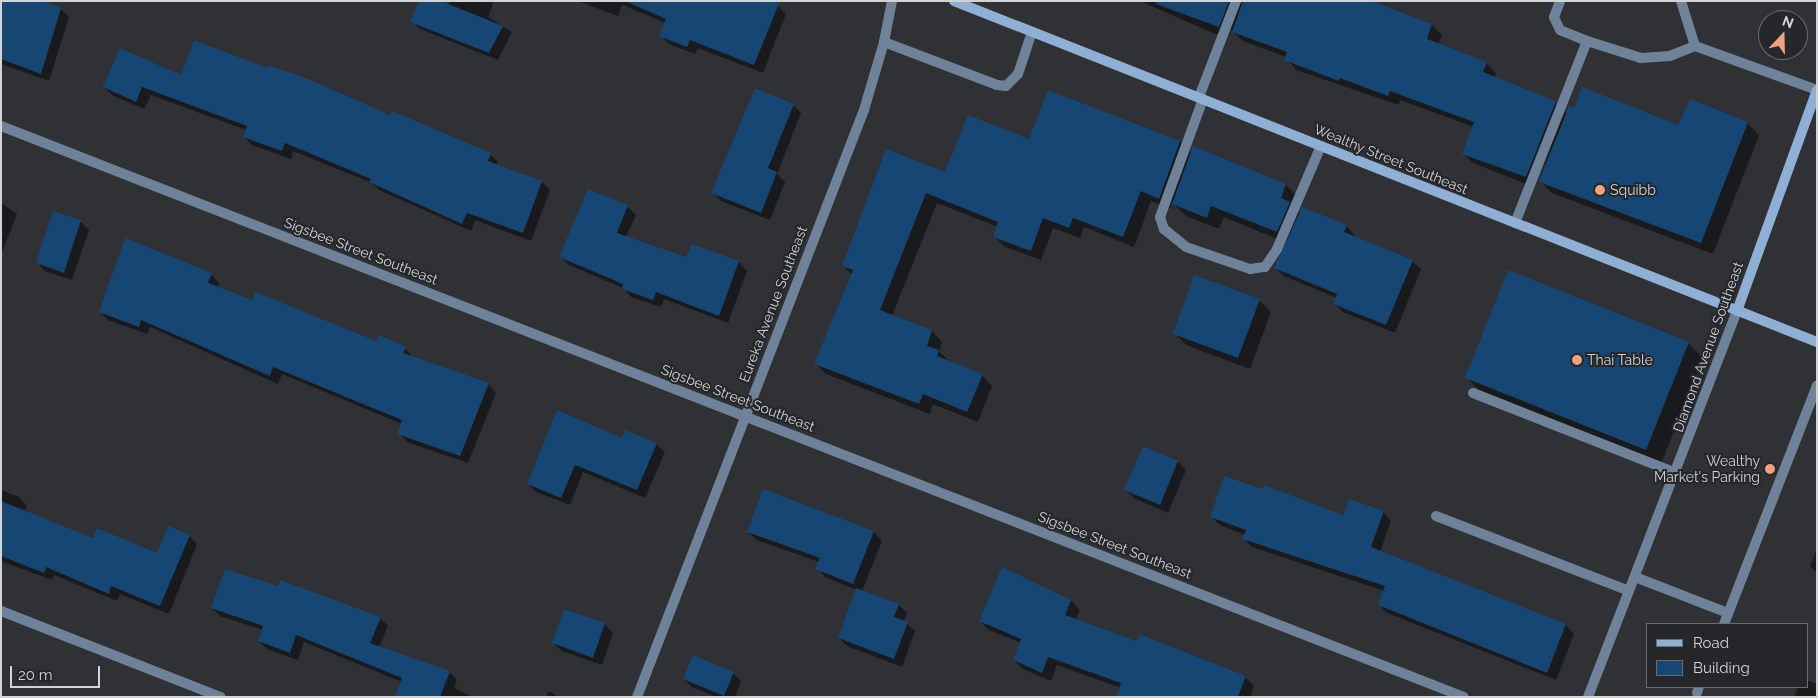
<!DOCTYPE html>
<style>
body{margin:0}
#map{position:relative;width:1818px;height:698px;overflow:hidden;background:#2f3134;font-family:Raleway,sans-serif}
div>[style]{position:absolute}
.shadow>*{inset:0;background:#0007}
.building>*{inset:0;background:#164674}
.lane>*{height:10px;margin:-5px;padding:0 5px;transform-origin:5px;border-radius:5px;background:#6e8299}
.street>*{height:10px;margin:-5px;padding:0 5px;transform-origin:5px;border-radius:5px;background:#6e8299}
.secondary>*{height:10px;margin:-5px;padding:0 5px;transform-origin:5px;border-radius:5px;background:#8fb0d4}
.dots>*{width:14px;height:14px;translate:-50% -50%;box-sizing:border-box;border:2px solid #25272a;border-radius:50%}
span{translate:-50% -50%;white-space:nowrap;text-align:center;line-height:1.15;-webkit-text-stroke:4px #25272a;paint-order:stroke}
.street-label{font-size:14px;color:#d1d3d5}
.poi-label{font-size:14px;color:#d1d3d5}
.left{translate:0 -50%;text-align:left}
.right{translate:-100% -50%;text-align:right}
.frame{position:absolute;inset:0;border:2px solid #d1d3d5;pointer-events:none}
.legend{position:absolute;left:1646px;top:623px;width:162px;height:65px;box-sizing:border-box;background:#25272a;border:1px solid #6a6c6e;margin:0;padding:6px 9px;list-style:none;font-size:15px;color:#d1d3d5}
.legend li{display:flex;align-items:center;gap:10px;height:25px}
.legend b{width:25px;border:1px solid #6a6c6e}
.north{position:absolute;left:1758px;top:10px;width:50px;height:50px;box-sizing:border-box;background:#25272a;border:1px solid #6a6c6e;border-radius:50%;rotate:21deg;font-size:14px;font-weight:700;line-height:20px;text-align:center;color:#d1d3d5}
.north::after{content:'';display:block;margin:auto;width:18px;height:22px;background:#f3a081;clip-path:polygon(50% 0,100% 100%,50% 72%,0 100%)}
.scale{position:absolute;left:10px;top:666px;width:90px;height:22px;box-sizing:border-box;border:2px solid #d1d3d5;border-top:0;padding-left:6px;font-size:15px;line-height:18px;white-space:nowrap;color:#d1d3d5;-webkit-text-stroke:4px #25272a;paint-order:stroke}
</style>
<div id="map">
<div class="shadow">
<i style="clip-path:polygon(1px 1px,60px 9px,69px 17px,49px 81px,1px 64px)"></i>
<i style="clip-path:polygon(450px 1px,494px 1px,488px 17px,512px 32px,498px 60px,420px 29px,412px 21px,448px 5px)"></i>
<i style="clip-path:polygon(578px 1px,765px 1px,778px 6px,786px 14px,763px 73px,698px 48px,695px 54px,669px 44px,660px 35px,666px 23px,622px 5px,618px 16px)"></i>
<i style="clip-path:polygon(1140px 1px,1367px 1px,1432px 25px,1442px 35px,1438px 45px,1486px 63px,1496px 73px,1494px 78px,1555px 102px,1567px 114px,1679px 127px,1747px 123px,1759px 135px,1713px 254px,1552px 193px,1540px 181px,1563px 124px,1534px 187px,1473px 163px,1463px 153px,1474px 127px,1400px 100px,1399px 105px,1296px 70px,1286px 57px,1243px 41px,1231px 30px,1229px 36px,1215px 34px)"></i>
<i style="clip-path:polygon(182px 77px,391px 117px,490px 154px,498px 162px,497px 165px,542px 182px,550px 190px,531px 241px,475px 220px,471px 231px,379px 190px,372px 183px,293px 151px,291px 159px,252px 145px,244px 137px,246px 130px,151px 95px,144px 109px,112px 95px,104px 87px)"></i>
<i style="clip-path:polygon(1049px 92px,1180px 142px,1192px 154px,1194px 148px,1286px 185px,1298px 197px,1294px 207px,1300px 214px,1346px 226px,1354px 234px,1353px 237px,1412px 261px,1421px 269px,1395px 333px,1343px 312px,1335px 304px,1337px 298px,1284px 276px,1276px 268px,1287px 243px,1224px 217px,1219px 229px,1186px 216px,1172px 202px,1170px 208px,1151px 201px,1134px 247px,1084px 227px,1080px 238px,1053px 228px,1041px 260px,1005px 247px,994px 236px,998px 227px,937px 203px,892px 316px,932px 331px,942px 342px,939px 351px,949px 361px,982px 376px,992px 386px,978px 422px,933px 404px,930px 414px,826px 374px,816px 364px,852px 275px,843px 266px,945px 174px,1030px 141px)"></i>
<i style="clip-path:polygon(793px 105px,801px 113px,777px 174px,785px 182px,770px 220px,721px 201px,713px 193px)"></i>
<i style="clip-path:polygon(1px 203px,17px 214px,1px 255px)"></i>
<i style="clip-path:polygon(627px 206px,636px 215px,626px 237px,687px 259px,692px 245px,739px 262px,747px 271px,728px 323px,664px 299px,661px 307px,631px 297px,623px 288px,569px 265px,561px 257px)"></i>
<i style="clip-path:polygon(54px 213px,81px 222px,89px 230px,72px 280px,45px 271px,37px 262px)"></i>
<i style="clip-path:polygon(211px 274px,219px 283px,218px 288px,377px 342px,405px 348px,413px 358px,488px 384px,496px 393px,468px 463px,407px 442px,399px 433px,402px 424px,282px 374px,278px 384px,150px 327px,147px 334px,108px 320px,100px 312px)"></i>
<i style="clip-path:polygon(1259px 300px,1271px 312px,1250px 369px,1186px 345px,1174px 333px)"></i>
<i style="clip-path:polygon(1688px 343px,1703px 358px,1661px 464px,1482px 393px,1467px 378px)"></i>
<i style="clip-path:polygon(623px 439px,656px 444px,665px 452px,645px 498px,583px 472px,570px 505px,536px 492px,528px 484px)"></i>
<i style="clip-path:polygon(1144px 448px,1178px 462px,1186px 470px,1168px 513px,1134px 498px,1126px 490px)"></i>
<i style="clip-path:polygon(1px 490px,19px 497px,27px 506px,25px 512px,94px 539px,158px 554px,189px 536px,197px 544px,169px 614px,120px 594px,117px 601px,54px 575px,52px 580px,1px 561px)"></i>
<i style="clip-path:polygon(763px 491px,874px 532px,882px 541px,862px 591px,899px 605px,907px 613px,904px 621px,915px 631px,902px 667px,847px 646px,839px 638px,857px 590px,825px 577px,817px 568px,819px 562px,757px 540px,748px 532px)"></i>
<i style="clip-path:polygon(1383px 512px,1391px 521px,1380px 552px,1566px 625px,1574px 634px,1556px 680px,1387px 613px,1379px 605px,1385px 591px,1252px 547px,1244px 539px,1245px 535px,1220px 525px,1211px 517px,1344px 517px)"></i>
<i style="clip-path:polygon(1817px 549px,1817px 573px,1810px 566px)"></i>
<i style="clip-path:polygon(1071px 601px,1080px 610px,1075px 620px,1245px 677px,1254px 686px,1250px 697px,1118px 697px,1121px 688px,1057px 665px,1051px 681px,1023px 669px,1014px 660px,1021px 643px,989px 630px,980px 621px)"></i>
<i style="clip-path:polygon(212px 608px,380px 618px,388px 626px,379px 647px,449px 672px,457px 680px,454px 688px,472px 697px,396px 697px,402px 682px,304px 642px,298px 660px,267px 649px,259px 641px,263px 630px,220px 616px)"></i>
<i style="clip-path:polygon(565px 611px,605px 624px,613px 633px,602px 665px,562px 651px,553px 643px)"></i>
<i style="clip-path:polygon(733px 673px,741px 681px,735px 697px,716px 697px,692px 687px,684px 679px)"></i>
<i style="clip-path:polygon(1807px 680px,1817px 684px,1817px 697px,1794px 697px,1798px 687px,1807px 687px)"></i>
<i style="clip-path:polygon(549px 691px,558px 697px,546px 697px)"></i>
</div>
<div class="building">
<i style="clip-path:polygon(1px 1px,43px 1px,61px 8px,41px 74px,1px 59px)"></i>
<i style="clip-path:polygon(419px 1px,441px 1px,503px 26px,489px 53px,410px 22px)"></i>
<i style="clip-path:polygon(625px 1px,780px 1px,754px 65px,690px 40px,687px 47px,659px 36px,666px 19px)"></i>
<i style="clip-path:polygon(1157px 1px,1229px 1px,1219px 27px,1156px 4px)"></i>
<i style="clip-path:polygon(1243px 1px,1371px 1px,1432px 24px,1427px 39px,1487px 62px,1483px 72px,1556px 101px,1526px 177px,1462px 154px,1474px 122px,1390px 91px,1388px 96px,1340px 78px,1339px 81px,1284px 60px,1287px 52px,1232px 32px)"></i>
<i style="clip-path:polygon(194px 40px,267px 68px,268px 65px,308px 79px,390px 115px,392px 111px,491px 153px,488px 161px,542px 181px,523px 233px,467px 213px,462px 224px,369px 182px,371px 179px,285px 143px,282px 151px,243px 137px,247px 126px,142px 87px,136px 102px,103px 87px,120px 48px,181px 75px)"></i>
<i style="clip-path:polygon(1582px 87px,1678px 125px,1690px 99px,1748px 122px,1701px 243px,1539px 182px,1569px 106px,1574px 108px)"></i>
<i style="clip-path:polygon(755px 88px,794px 104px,768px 168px,777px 172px,761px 213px,711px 193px)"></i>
<i style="clip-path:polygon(1048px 90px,1180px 141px,1159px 199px,1141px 191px,1123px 237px,1073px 218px,1069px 228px,1043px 218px,1031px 251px,993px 237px,998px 222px,926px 193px,880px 310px,932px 330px,927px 346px,939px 350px,937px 356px,983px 374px,967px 412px,923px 394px,919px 404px,814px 364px,853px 270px,842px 266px,886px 149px,945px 172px,968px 115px,1029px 139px)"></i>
<i style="clip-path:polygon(1193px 146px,1286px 184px,1281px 198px,1290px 202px,1277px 232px,1211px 206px,1207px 218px,1172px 204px)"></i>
<i style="clip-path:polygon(588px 189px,628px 205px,617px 233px,686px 257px,692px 244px,739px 261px,719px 316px,656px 292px,653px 300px,622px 289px,623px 284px,559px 257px)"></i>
<i style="clip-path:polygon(1302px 207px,1347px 225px,1344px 232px,1413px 260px,1386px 325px,1333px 304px,1337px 294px,1274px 268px)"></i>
<i style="clip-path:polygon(53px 211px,81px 220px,64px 273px,36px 263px)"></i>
<i style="clip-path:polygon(125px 238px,212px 273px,208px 283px,253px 300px,255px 292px,376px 341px,379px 335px,406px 347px,403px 353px,489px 383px,460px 456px,397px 434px,402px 420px,273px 367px,270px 376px,141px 320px,139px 327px,99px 312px)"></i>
<i style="clip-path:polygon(1508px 270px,1689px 342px,1646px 450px,1465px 378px)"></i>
<i style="clip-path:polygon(1194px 275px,1260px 299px,1238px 358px,1173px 334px)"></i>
<i style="clip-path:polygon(557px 410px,622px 438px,625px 430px,657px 443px,637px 490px,575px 465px,561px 498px,527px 484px)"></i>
<i style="clip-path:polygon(1143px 446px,1178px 461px,1160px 505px,1124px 490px)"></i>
<i style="clip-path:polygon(1224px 476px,1262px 489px,1264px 485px,1343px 515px,1349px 499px,1384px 511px,1371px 547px,1566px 624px,1547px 673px,1378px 605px,1385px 586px,1242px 539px,1246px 530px,1210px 517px)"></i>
<i style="clip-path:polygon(763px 489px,874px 531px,853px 584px,815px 569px,820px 558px,747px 532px)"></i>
<i style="clip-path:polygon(1px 501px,93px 538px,97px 528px,157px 553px,168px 526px,190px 535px,160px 606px,111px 586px,109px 594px,46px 567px,44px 573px,1px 556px)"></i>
<i style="clip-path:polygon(1002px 567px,1071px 600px,1065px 615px,1137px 641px,1139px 634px,1246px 676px,1238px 697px,1116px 697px,1121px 683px,1048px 657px,1042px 673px,1013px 660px,1021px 639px,979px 621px)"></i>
<i style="clip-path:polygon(225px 569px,278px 586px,280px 580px,381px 617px,370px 643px,450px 671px,440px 697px,395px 697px,402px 678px,296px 635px,290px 653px,258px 641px,263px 626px,211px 608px)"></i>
<i style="clip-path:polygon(856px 588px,899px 604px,894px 617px,908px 622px,894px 659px,838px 638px)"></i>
<i style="clip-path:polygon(564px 609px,605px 623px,593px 658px,552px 643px)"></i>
<i style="clip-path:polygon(693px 655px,734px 672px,724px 696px,683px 679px)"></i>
</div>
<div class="lane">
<i style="left:1681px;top:1px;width:47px;rotate:72.7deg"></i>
<i style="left:1695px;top:46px;width:130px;rotate:19.8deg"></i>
<i style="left:1587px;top:41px;width:57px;rotate:17.5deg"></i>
<i style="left:1641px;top:58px;width:29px;rotate:-4deg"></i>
<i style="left:1670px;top:56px;width:27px;rotate:-22deg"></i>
<i style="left:884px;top:42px;width:121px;rotate:20.8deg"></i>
<i style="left:997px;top:85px;width:9px;rotate:6deg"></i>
<i style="left:1006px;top:86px;width:17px;rotate:-45deg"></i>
<i style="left:1018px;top:74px;width:44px;rotate:-71.6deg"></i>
<i style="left:1199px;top:97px;width:103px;rotate:-68.9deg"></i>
<i style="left:1203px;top:99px;width:126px;rotate:110deg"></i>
<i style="left:1160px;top:217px;width:13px;rotate:72deg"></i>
<i style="left:1164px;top:229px;width:28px;rotate:39deg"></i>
<i style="left:1186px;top:247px;width:68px;rotate:19deg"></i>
<i style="left:1250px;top:269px;width:15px;rotate:-8deg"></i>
<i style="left:1265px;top:267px;width:22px;rotate:-56deg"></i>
<i style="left:1277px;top:249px;width:112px;rotate:-66.9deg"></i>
<i style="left:1515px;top:223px;width:196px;rotate:-68.4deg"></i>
<i style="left:1587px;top:41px;width:29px;rotate:-158deg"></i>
<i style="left:1560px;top:30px;width:14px;rotate:-115deg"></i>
<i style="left:1554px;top:17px;width:17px;rotate:-69deg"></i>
<i style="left:1473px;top:393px;width:218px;rotate:21.5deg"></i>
<i style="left:1436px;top:516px;width:207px;rotate:21.2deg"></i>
<i style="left:1635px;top:577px;width:100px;rotate:21.2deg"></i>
<i style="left:1724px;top:624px;width:256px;rotate:-68.7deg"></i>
<i style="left:1697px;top:693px;width:6px;rotate:-72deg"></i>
</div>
<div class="street">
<i style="left:1px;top:126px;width:1570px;rotate:21.32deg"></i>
<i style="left:1px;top:611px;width:236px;rotate:21.4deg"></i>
<i style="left:637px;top:697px;width:629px;rotate:-68.86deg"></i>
<i style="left:864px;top:110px;width:71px;rotate:-73.6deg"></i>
<i style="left:884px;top:42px;width:42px;rotate:-79deg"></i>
<i style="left:1588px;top:697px;width:414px;rotate:-68.9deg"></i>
</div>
<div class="secondary">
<i style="left:954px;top:1px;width:928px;rotate:21.56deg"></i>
<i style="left:1737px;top:311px;width:235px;rotate:-70.1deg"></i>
</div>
<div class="dots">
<i style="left:1600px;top:190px;background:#f3a081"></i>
<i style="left:1577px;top:360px;background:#f3a081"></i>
<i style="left:1770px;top:469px;background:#f3a081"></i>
</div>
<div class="street-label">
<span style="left:1391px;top:159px;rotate:22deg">Wealthy Street Southeast</span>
<span style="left:361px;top:251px;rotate:21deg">Sigsbee Street Southeast</span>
<span style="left:773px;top:304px;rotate:-69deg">Eureka Avenue Southeast</span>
<span style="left:1708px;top:347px;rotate:-70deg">Diamond Avenue Southeast</span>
<span style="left:738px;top:398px;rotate:21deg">Sigsbee Street Southeast</span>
<span style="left:1115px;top:545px;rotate:21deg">Sigsbee Street Southeast</span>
</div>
<div class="poi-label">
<span class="left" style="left:1610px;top:190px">Squibb</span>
<span class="left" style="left:1587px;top:360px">Thai Table</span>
<span class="right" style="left:1760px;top:469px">Wealthy<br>Market's Parking</span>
</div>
<div class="frame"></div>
<ul class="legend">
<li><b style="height:6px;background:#8fb0d4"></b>Road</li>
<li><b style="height:14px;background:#164674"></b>Building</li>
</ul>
<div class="north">N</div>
<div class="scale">20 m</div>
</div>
